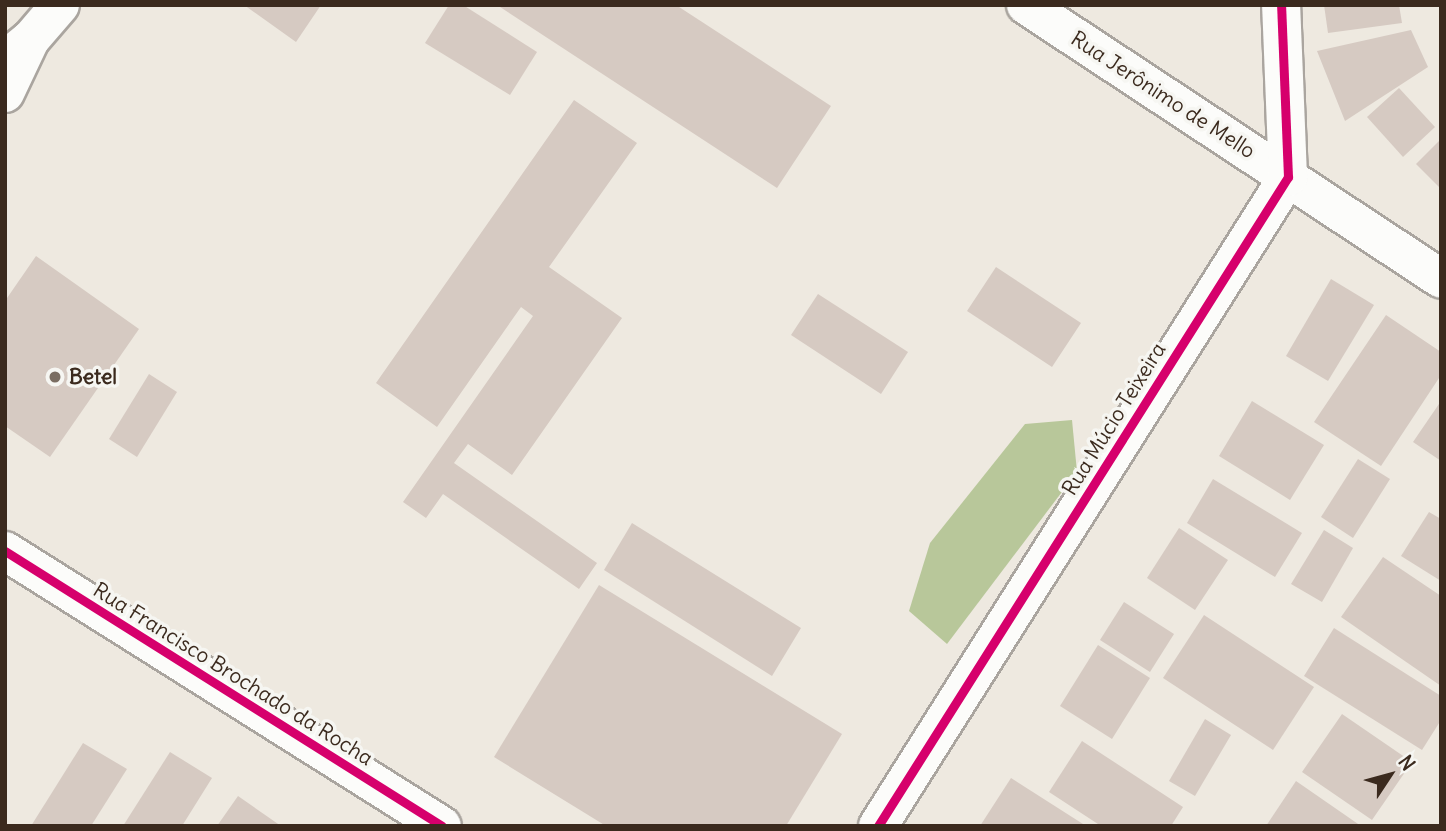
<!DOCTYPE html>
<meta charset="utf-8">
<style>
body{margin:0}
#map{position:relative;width:1446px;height:831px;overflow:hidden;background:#eee9e0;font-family:Delius,sans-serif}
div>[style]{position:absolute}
.forest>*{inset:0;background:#b8c79a}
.building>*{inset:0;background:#d6cac2}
.roads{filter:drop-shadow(2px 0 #aaa59f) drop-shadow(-2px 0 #aaa59f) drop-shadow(0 2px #aaa59f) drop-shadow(0 -2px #aaa59f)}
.minor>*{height:38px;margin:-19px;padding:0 19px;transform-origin:19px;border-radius:19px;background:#fcfcfa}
.tertiary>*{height:38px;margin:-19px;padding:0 19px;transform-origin:19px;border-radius:19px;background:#fcfcfa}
.cycleway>*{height:9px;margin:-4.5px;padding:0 4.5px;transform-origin:4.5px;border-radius:4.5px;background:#d6006c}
.dots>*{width:19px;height:19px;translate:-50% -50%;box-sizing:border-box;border:4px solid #f6f6f2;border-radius:50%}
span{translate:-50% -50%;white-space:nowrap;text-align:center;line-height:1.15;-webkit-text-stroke:7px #f6f6f2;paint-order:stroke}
.street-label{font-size:21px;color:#3b2a1e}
.poi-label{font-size:21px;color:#3b2a1e;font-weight:700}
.left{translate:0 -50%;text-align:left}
.frame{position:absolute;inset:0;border:7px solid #3b2a1e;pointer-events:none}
.north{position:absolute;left:1355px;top:740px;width:70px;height:70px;-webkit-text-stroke:5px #f6f6f2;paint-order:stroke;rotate:54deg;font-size:19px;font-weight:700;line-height:28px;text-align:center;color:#3b2a1e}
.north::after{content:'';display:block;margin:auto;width:24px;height:32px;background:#3b2a1e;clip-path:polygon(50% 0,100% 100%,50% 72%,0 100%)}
</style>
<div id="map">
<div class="forest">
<i style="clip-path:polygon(1072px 420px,1077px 472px,947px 644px,909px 611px,930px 543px,1025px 424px)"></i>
</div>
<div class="building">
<i style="clip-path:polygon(244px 5px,321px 5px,296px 42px)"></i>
<i style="clip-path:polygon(449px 5px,463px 5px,537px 52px,510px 95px,425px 43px)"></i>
<i style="clip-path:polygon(497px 5px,676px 5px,831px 106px,777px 188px)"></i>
<i style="clip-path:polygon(1324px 5px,1399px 5px,1402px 23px,1328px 33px)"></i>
<i style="clip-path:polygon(1411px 30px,1428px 67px,1345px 121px,1317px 51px)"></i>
<i style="clip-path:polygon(1399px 88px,1435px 127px,1403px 157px,1367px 117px)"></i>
<i style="clip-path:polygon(574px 100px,637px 143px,549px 267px,622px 318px,512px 475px,468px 444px,454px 463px,597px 563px,579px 589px,443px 494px,426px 518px,403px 502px,533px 316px,521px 307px,437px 427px,376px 383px)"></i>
<i style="clip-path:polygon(1441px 139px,1441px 189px,1416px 164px)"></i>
<i style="clip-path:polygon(36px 256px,139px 329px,50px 457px,5px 426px,5px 301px)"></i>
<i style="clip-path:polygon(996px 267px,1081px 323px,1052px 367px,967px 311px)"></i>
<i style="clip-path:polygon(1331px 279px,1374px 305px,1328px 381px,1286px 356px)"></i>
<i style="clip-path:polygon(818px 294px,908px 352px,881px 394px,791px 335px)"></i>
<i style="clip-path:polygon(1386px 315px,1441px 352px,1441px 375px,1381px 466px,1314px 422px)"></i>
<i style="clip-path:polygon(149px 374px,177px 392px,137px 457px,109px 439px)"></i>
<i style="clip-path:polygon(1252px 401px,1324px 445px,1290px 500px,1219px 456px)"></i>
<i style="clip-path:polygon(1441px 401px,1441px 461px,1413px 442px)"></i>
<i style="clip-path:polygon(1358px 459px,1390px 479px,1353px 538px,1321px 517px)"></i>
<i style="clip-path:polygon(1213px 479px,1302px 533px,1275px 577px,1187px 523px)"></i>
<i style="clip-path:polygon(1429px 512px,1441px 519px,1441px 581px,1401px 556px)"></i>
<i style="clip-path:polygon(632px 523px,801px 628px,772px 676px,604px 570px)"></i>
<i style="clip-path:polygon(1179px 528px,1228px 560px,1195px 610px,1147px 578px)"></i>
<i style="clip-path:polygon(1324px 530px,1353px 548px,1322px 602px,1291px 584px)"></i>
<i style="clip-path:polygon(1383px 557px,1441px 596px,1441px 686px,1341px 617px)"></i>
<i style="clip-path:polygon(599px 585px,842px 734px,786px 826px,606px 826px,494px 757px)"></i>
<i style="clip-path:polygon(1124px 602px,1174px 634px,1150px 672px,1100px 640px)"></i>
<i style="clip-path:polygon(1204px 615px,1314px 687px,1273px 750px,1163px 678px)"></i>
<i style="clip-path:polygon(1334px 628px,1441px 696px,1441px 720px,1422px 750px,1304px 676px)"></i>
<i style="clip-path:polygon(1098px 645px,1150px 678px,1112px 739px,1060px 706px)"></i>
<i style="clip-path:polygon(1342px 714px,1412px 762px,1372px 820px,1302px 772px)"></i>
<i style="clip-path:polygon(1205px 719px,1231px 735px,1195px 796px,1169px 781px)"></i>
<i style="clip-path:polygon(1082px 741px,1183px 807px,1171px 826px,1101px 826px,1049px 792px)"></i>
<i style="clip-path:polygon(83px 743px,127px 769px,91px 826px,31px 826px)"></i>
<i style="clip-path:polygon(170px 752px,212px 778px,182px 826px,123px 826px)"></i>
<i style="clip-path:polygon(1011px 778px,1083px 824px,1082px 826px,980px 826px)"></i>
<i style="clip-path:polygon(1296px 781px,1361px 826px,1266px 826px)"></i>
<i style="clip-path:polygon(238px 796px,281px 826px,217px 826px)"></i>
</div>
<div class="roads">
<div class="minor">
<i style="left:1026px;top:5px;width:497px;rotate:33.4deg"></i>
<i style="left:5px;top:551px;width:516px;rotate:32.18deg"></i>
<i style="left:878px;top:826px;width:768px;rotate:-57.72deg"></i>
<i style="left:1288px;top:177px;width:172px;rotate:-92.3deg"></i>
</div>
<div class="tertiary">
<i style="left:5px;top:60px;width:32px;rotate:-39deg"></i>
<i style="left:30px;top:40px;width:46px;rotate:-49.4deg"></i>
<i style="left:5px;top:93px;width:59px;rotate:-64.7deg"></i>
</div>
</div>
<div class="cycleway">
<i style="left:5px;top:551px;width:516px;rotate:32.18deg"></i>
<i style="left:878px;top:826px;width:768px;rotate:-57.72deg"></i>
<i style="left:1288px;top:177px;width:172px;rotate:-92.3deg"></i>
</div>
<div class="dots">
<i style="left:55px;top:377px;background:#7a6d62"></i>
</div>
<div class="street-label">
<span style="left:1163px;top:95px;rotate:33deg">Rua Jerônimo de Mello</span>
<span style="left:1114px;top:419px;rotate:-58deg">Rua Múcio Teixeira</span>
<span style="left:233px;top:674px;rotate:32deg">Rua Francisco Brochado da Rocha</span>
</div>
<div class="poi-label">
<span class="left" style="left:69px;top:377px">Betel</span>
</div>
<div class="frame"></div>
<div class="north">N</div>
</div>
